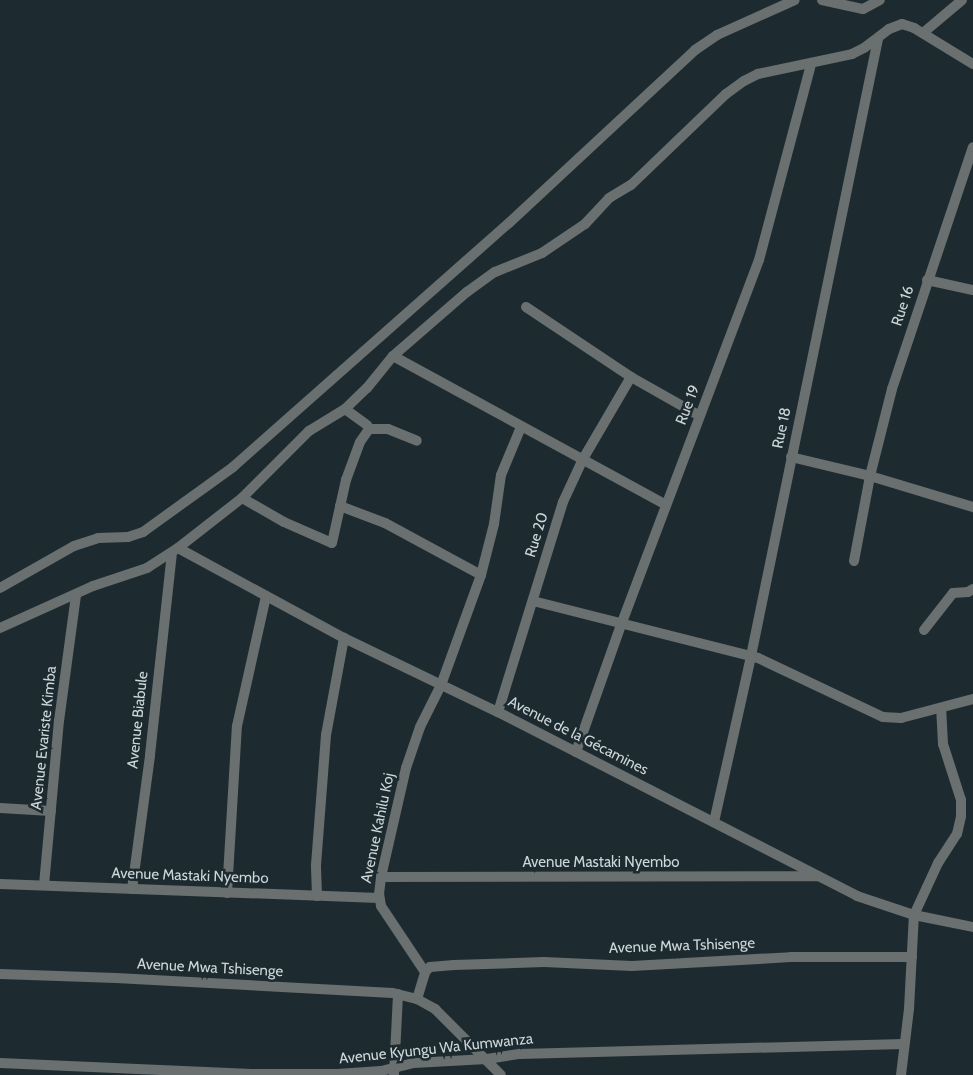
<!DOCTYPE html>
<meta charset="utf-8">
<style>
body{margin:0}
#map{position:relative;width:973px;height:1075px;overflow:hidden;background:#1d2b30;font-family:Cabin,sans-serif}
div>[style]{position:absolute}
.minor>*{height:10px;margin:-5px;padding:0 5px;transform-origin:5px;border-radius:5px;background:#69706f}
span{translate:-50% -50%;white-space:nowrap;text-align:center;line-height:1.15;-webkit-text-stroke:5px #1d2b30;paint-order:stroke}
.street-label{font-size:15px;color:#cdd6d9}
</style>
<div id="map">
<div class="minor">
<i style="left:822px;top:0;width:42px;rotate:12.4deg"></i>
<i style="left:863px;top:9px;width:19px;rotate:-28deg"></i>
<i style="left:923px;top:33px;width:51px;rotate:-40.2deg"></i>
<i style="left:927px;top:280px;width:47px;rotate:12.3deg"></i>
<i style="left:526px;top:307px;width:126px;rotate:33.7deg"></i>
<i style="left:631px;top:377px;width:79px;rotate:29.5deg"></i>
<i style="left:393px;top:356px;width:311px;rotate:28.6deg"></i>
<i style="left:369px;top:429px;width:19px"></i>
<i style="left:388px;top:429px;width:31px;rotate:22deg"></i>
<i style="left:791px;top:457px;width:81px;rotate:13.5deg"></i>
<i style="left:870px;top:476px;width:108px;rotate:16.8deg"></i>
<i style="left:242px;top:498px;width:48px;rotate:29.7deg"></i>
<i style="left:284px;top:522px;width:52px;rotate:23.6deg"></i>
<i style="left:332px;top:543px;width:65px;rotate:-77.5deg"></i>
<i style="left:346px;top:480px;width:40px;rotate:-69.8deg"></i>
<i style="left:360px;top:442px;width:16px;rotate:-55deg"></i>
<i style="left:369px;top:429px;width:4px;rotate:-117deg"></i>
<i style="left:367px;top:425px;width:27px;rotate:-144deg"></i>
<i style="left:340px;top:506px;width:48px;rotate:20.7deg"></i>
<i style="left:385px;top:523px;width:109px;rotate:28.4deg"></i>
<i style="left:178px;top:548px;width:189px;rotate:28.5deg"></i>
<i style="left:344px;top:638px;width:171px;rotate:25.7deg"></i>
<i style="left:498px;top:712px;width:403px;rotate:27.1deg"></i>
<i style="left:857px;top:896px;width:60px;rotate:18.4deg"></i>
<i style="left:914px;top:915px;width:60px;rotate:11.5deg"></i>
<i style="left:854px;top:561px;width:86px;rotate:-79.3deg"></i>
<i style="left:870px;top:476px;width:90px;rotate:-75.8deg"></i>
<i style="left:892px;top:389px;width:255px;rotate:-71.5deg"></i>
<i style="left:0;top:588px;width:85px;rotate:-29.6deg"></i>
<i style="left:74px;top:546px;width:25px;rotate:-18deg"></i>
<i style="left:98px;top:538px;width:30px;rotate:-2deg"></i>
<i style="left:128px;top:537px;width:16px;rotate:-18deg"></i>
<i style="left:143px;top:532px;width:111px;rotate:-35.8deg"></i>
<i style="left:233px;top:467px;width:368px;rotate:-41.5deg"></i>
<i style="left:509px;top:223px;width:254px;rotate:-42.9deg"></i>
<i style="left:695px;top:50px;width:27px;rotate:-34deg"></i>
<i style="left:717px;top:35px;width:85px;rotate:-24.2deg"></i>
<i style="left:533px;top:601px;width:232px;rotate:14.2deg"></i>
<i style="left:758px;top:658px;width:138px;rotate:25.3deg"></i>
<i style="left:883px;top:717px;width:18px;rotate:3deg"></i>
<i style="left:901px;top:718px;width:74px;rotate:-14.8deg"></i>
<i style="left:0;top:628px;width:102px;rotate:-24.3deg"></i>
<i style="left:93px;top:586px;width:57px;rotate:-18.4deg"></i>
<i style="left:147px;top:568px;width:37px;rotate:-33deg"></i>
<i style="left:178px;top:548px;width:81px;rotate:-38deg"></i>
<i style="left:242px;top:498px;width:95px;rotate:-45deg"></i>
<i style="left:309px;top:431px;width:42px;rotate:-31.4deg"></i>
<i style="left:345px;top:409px;width:30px;rotate:-44deg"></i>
<i style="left:367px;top:388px;width:41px;rotate:-50.9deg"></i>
<i style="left:393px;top:356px;width:98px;rotate:-40.9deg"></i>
<i style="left:467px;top:292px;width:34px;rotate:-36deg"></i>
<i style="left:495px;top:272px;width:51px;rotate:-22deg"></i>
<i style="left:542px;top:253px;width:52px;rotate:-34deg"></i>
<i style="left:585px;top:224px;width:35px;rotate:-47deg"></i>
<i style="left:609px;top:198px;width:26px;rotate:-31deg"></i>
<i style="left:631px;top:185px;width:132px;rotate:-43.8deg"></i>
<i style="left:726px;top:94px;width:22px;rotate:-36deg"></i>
<i style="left:744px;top:81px;width:16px;rotate:-27deg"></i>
<i style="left:758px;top:74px;width:96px;rotate:-12deg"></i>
<i style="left:852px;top:54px;width:13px;rotate:-27deg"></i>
<i style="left:864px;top:48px;width:31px;rotate:-37deg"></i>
<i style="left:889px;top:29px;width:14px;rotate:-21deg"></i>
<i style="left:902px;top:24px;width:13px;rotate:18deg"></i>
<i style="left:914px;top:28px;width:69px;rotate:31.4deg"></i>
<i style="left:924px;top:630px;width:47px;rotate:-51.9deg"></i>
<i style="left:953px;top:593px;width:15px;rotate:-4deg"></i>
<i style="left:968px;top:592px;width:6px;rotate:-31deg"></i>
<i style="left:498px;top:712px;width:220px;rotate:-72.8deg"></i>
<i style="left:563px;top:502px;width:47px;rotate:-65.1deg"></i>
<i style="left:583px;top:459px;width:95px;rotate:-59.7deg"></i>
<i style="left:576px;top:752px;width:135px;rotate:-70.5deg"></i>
<i style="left:621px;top:625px;width:390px;rotate:-69.3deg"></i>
<i style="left:759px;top:260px;width:203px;rotate:-75.1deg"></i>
<i style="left:0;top:808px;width:51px;rotate:3.4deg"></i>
<i style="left:714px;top:822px;width:170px;rotate:-77.4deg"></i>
<i style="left:751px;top:656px;width:630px;rotate:-78.37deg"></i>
<i style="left:381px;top:877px;width:437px;rotate:-0.1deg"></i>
<i style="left:0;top:884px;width:379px;rotate:2.1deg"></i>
<i style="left:44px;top:885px;width:165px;rotate:-84.8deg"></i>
<i style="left:59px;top:721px;width:127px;rotate:-82.3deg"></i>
<i style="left:132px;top:889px;width:135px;rotate:-82.3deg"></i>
<i style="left:150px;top:755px;width:203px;rotate:-83.8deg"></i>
<i style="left:227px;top:893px;width:167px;rotate:-86.6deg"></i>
<i style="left:237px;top:726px;width:133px;rotate:-77.4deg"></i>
<i style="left:317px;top:896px;width:31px;rotate:-92deg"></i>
<i style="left:316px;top:865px;width:130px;rotate:-85.6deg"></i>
<i style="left:326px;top:735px;width:99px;rotate:-79.5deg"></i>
<i style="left:425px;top:972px;width:79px;rotate:-123.7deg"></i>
<i style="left:381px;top:906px;width:12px;rotate:-99deg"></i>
<i style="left:379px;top:894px;width:17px;rotate:-83deg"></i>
<i style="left:381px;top:877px;width:112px;rotate:-77.1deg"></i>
<i style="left:406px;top:768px;width:43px;rotate:-71.1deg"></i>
<i style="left:420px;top:727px;width:47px;rotate:-63.4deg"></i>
<i style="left:441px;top:685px;width:117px;rotate:-70deg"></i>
<i style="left:481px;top:575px;width:53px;rotate:-75.7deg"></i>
<i style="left:494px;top:524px;width:49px;rotate:-81.9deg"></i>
<i style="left:501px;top:475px;width:52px;rotate:-67.4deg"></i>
<i style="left:0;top:974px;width:116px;rotate:2deg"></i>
<i style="left:116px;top:978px;width:277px;rotate:3.1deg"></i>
<i style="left:393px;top:993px;width:25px;rotate:14deg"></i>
<i style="left:417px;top:999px;width:21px;rotate:29deg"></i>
<i style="left:435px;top:1009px;width:93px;rotate:45deg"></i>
<i style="left:417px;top:999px;width:28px;rotate:-73deg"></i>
<i style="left:425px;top:972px;width:7px;rotate:-45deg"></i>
<i style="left:430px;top:967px;width:24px;rotate:-5deg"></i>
<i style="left:454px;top:965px;width:90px;rotate:-1.9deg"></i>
<i style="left:544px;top:962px;width:88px;rotate:2.6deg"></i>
<i style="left:632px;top:966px;width:159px;rotate:-3.2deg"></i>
<i style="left:791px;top:957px;width:121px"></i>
<i style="left:0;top:1063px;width:252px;rotate:2.5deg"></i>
<i style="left:252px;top:1074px;width:85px"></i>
<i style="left:337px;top:1074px;width:44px;rotate:-3.9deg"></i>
<i style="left:381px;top:1071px;width:34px;rotate:-14deg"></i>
<i style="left:414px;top:1063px;width:73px;rotate:-3.1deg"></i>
<i style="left:487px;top:1059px;width:33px;rotate:-9deg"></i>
<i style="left:520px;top:1054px;width:384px;rotate:-1.5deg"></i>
<i style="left:394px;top:1074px;width:80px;rotate:-87.1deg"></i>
<i style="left:901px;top:1075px;width:66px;rotate:-83.1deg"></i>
<i style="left:909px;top:1009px;width:94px;rotate:-87deg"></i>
<i style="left:914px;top:915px;width:57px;rotate:-65.2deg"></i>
<i style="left:938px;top:863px;width:35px;rotate:-57deg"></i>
<i style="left:957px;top:834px;width:18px;rotate:-77deg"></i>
<i style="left:961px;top:816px;width:16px;rotate:-90deg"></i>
<i style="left:961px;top:800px;width:59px;rotate:-107.8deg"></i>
<i style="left:943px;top:744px;width:36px;rotate:-93deg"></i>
</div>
<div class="street-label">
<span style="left:903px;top:306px;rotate:-72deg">Rue 16</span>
<span style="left:688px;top:405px;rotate:-69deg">Rue 19</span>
<span style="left:782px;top:428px;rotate:-78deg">Rue 18</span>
<span style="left:537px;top:535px;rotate:-73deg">Rue 20</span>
<span style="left:138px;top:720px;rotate:-84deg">Avenue Biabule</span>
<span style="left:578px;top:736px;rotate:27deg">Avenue de la Gécamines</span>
<span style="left:44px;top:738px;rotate:-84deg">Avenue Evariste Kimba</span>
<span style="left:378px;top:828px;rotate:-78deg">Avenue Kahilu Koj</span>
<span style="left:601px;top:863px">Avenue Mastaki Nyembo</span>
<span style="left:190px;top:876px;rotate:2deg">Avenue Mastaki Nyembo</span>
<span style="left:682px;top:946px;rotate:-2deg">Avenue Mwa Tshisenge</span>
<span style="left:210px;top:968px;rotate:3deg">Avenue Mwa Tshisenge</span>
<span style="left:436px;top:1049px;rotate:-6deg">Avenue Kyungu Wa Kumwanza</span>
</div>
</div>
